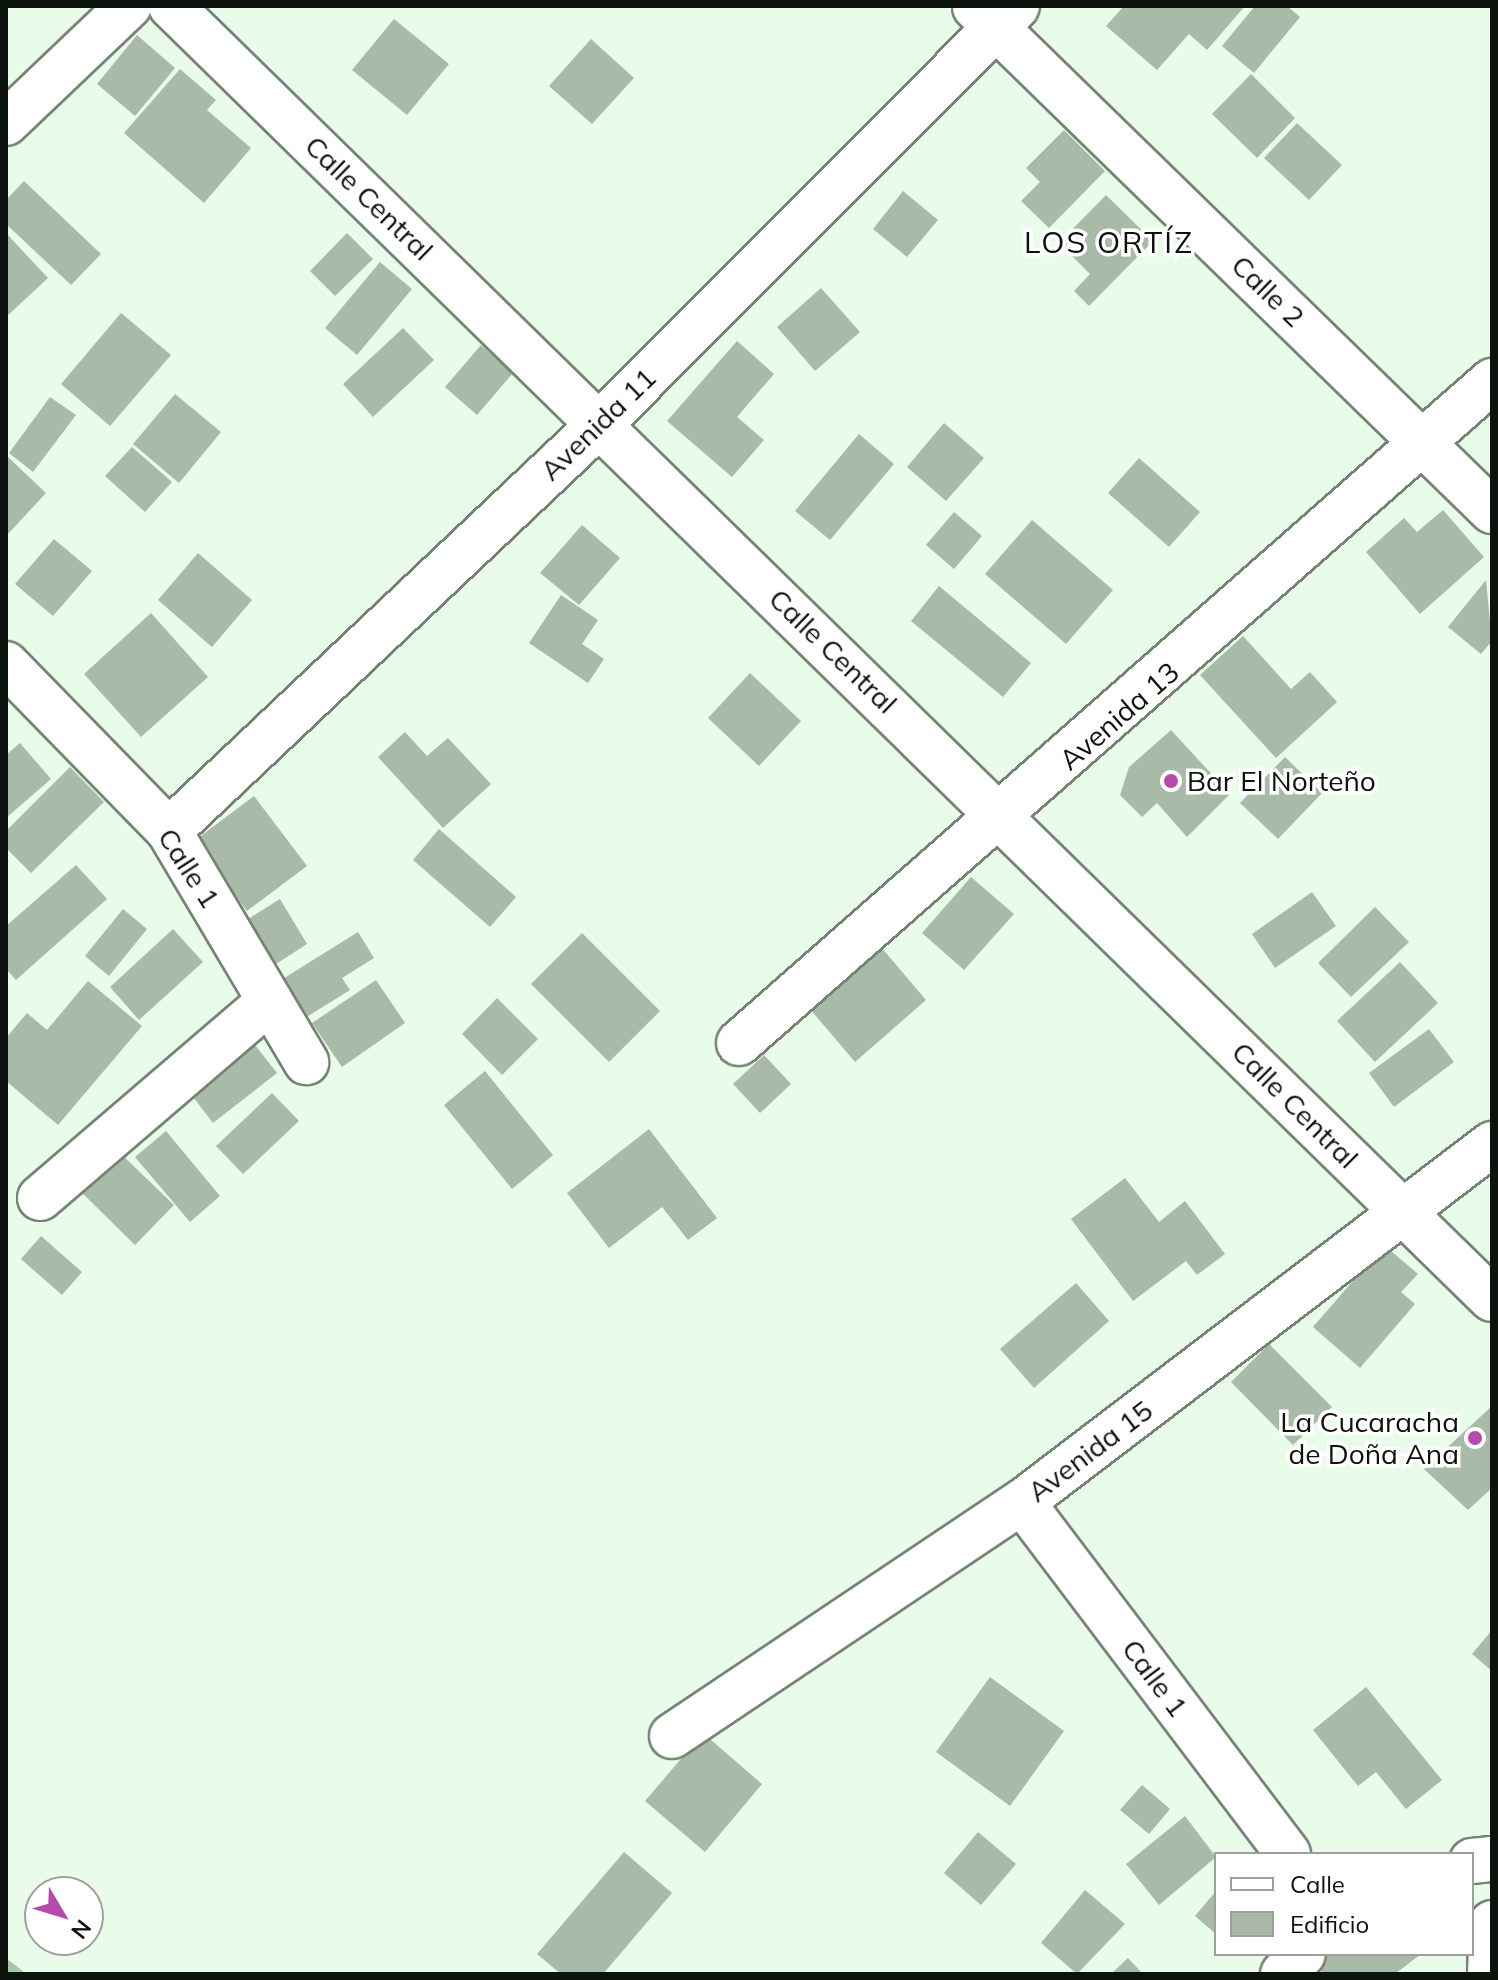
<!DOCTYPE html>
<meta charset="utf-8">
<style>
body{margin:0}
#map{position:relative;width:1498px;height:1980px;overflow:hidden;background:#e9fbe9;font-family:Mulish,sans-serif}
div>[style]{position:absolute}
.stream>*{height:11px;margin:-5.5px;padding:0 5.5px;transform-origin:5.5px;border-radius:5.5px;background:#a8c7a7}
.building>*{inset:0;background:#a9baa8}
.roads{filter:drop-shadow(2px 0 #748574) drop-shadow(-2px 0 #748574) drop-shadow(0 2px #748574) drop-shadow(0 -2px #748574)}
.minor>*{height:44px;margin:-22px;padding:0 22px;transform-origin:22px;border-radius:22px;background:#fff}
.dots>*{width:22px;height:22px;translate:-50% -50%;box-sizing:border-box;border:4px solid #fff;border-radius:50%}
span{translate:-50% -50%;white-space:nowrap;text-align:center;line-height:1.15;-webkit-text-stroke:7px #fff;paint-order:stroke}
.street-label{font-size:28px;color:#0c120c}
.poi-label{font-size:28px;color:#0c120c}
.left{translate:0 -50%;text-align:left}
.right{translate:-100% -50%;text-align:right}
.neighbourhood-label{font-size:30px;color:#0c120c;letter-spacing:2px}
.frame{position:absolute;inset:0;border:8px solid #0c120c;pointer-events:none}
.legend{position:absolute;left:1214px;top:1852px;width:260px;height:104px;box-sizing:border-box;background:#fff;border:2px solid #9ea09e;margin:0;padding:10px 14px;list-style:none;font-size:24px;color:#0c120c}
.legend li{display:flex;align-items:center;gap:16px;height:40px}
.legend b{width:40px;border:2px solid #9ea09e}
.north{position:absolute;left:24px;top:1876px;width:80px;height:80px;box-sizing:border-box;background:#fff;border:2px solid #9ea09e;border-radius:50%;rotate:128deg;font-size:22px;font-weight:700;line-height:32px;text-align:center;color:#0c120c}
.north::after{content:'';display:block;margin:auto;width:28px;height:36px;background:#b84baa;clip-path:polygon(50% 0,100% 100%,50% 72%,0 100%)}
</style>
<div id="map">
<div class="stream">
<i style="left:6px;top:1965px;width:15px;rotate:37deg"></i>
</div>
<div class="building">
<i style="clip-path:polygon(1124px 6px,1245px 6px,1207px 50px,1189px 34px,1157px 70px,1106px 26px)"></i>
<i style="clip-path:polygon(1255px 6px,1287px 6px,1300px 17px,1254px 73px,1222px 46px)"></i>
<i style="clip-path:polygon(394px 19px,449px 64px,407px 115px,352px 70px)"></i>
<i style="clip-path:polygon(137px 35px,175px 68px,135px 116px,97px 84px)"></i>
<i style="clip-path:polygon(591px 39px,634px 78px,592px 124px,549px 86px)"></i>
<i style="clip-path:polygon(180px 69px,216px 100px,207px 110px,251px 148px,204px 203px,124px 133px)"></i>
<i style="clip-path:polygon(1251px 74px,1295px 118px,1257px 158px,1212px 114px)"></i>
<i style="clip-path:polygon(1297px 123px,1342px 165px,1309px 200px,1264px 158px)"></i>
<i style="clip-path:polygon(1064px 130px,1105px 171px,1049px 228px,1021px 201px,1040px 182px,1026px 168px)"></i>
<i style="clip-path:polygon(24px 181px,101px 254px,71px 285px,6px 224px,6px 200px)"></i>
<i style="clip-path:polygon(903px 191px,938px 220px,907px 257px,873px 229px)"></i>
<i style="clip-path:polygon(1106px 195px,1153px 241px,1089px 306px,1074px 291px,1090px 274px,1059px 243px)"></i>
<i style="clip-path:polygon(6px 233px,48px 278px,6px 317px)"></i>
<i style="clip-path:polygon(347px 233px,373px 259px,335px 296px,310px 271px)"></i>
<i style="clip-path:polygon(380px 262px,412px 289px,357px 355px,325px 328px)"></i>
<i style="clip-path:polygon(821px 288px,860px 332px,815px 371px,777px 327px)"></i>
<i style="clip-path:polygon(121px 313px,171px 355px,110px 426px,61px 384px)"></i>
<i style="clip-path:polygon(403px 328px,434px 360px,373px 417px,343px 384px)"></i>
<i style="clip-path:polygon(737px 341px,774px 374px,737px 417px,764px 440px,732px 477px,667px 421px)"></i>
<i style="clip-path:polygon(481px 345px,513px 373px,477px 415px,445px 387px)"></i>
<i style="clip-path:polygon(175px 394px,221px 432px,179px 483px,133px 444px)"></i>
<i style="clip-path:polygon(50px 397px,76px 415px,33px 472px,9px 453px)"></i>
<i style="clip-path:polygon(944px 423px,984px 458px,946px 501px,907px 467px)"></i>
<i style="clip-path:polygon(859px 434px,894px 464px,830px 540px,795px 511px)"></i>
<i style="clip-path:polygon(132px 447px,172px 482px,145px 512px,105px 476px)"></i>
<i style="clip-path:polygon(8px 457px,46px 493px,6px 536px,6px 459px)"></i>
<i style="clip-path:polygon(1139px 458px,1200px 512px,1169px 547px,1108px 493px)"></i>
<i style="clip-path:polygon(1443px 510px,1484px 557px,1420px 614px,1366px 552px,1404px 518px,1417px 532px)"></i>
<i style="clip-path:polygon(954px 512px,982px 536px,954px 569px,926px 545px)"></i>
<i style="clip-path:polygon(1032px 520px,1113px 590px,1066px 644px,985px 574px)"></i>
<i style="clip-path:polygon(582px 525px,620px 558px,579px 605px,540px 573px)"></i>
<i style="clip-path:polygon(54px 539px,92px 571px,53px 616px,15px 584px)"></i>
<i style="clip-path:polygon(198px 553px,252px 600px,212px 647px,158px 600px)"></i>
<i style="clip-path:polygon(1486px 580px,1492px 641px,1481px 654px,1448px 627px)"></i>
<i style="clip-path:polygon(939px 586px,1031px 663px,1003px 697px,911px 621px)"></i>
<i style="clip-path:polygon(561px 595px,598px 620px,582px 644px,604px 659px,588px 683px,529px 643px)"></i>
<i style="clip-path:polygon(151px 613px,208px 677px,141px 737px,84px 674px)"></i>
<i style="clip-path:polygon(1243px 636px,1291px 689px,1310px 672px,1337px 702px,1276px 758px,1200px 675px)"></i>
<i style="clip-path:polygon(750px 673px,801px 721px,759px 766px,708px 718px)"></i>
<i style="clip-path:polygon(1171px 730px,1230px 794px,1187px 837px,1157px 803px,1142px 817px,1120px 795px,1129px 767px)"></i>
<i style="clip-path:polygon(405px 732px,427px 756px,448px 738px,491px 784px,443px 828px,378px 757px)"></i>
<i style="clip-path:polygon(20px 743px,51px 779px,6px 818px,6px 755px)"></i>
<i style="clip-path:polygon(1285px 757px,1322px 793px,1278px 839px,1240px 803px)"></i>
<i style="clip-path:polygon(70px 767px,104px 802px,31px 873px,6px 848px,6px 831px)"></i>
<i style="clip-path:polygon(254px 796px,307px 866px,247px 911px,194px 841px)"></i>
<i style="clip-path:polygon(439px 829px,516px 897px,490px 927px,413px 860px)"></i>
<i style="clip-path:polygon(76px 865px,107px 899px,16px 980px,6px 969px,6px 926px)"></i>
<i style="clip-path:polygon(971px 877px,1014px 914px,964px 970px,922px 933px)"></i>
<i style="clip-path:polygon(1312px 892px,1336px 926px,1275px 968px,1252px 934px)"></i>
<i style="clip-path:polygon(280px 899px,307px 944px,273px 966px,245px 921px)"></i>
<i style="clip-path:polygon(1375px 907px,1409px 942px,1351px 997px,1318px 963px)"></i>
<i style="clip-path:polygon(123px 909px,147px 929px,109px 976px,85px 956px)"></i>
<i style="clip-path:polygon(173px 929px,203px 962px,139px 1020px,110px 987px)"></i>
<i style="clip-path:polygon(358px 932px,374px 958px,342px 978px,350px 990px,305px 1018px,281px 980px)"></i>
<i style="clip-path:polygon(582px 933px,660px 1011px,609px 1062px,531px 984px)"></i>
<i style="clip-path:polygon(875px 940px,926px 1000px,855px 1062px,804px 1002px)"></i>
<i style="clip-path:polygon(1400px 962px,1438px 1003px,1375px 1062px,1337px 1021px)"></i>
<i style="clip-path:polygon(376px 980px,405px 1023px,342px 1067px,312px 1023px)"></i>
<i style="clip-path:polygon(88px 981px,142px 1026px,58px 1125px,6px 1081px,6px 1038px,27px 1013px,47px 1030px)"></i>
<i style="clip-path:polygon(497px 998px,538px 1039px,502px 1075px,462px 1034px)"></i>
<i style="clip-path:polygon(1429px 1029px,1454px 1062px,1394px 1107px,1369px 1073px)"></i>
<i style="clip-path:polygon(251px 1040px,277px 1073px,213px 1123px,187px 1089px)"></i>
<i style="clip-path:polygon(764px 1055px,791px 1084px,760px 1113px,733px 1084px)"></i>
<i style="clip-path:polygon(485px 1071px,553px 1155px,512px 1189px,444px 1105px)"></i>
<i style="clip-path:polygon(272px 1093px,299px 1121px,243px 1174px,216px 1146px)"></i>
<i style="clip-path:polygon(649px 1129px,717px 1218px,688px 1240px,662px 1207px,609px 1248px,567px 1193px)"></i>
<i style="clip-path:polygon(166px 1131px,220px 1196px,190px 1222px,135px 1157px)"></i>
<i style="clip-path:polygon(115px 1148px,174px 1205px,135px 1245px,77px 1188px)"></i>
<i style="clip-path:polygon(1125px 1178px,1159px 1222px,1185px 1201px,1225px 1254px,1197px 1275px,1186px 1261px,1133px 1301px,1071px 1219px)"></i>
<i style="clip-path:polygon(41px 1236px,82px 1272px,62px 1295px,21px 1259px)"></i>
<i style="clip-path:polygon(1384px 1245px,1418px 1274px,1401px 1292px,1415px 1304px,1360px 1368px,1313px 1327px)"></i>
<i style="clip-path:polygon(1076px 1283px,1109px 1321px,1034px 1388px,1000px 1349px)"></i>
<i style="clip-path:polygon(1269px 1344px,1332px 1407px,1293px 1445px,1231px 1382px)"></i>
<i style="clip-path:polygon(1492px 1406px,1492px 1488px,1468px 1510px,1424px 1469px)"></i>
<i style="clip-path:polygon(1492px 1630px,1492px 1671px,1472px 1654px)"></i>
<i style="clip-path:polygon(990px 1677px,1064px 1731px,1010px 1806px,936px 1752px)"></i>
<i style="clip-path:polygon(1366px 1687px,1442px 1780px,1406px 1809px,1376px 1772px,1358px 1786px,1313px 1730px)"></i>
<i style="clip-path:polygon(703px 1733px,762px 1784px,705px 1852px,645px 1801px)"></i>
<i style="clip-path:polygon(1142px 1785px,1170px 1809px,1149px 1834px,1120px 1810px)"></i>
<i style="clip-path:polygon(1185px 1816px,1216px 1857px,1159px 1905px,1126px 1864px)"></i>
<i style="clip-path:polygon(978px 1832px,1016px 1864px,981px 1905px,944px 1873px)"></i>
<i style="clip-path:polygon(624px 1852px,672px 1893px,603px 1974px,561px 1974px,537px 1954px)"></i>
<i style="clip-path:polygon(1085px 1890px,1125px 1924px,1077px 1974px,1041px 1943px)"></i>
<i style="clip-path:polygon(1216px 1891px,1216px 1934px,1195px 1916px)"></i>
<i style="clip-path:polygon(1323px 1954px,1421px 1954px,1395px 1974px,1324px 1974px,1314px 1961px)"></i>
<i style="clip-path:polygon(1128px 1958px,1143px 1974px,1111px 1974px)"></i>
</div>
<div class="roads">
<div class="minor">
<i style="left:171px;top:6px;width:1848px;rotate:44.39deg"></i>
<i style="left:975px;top:7px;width:722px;rotate:44.27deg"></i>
<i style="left:6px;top:123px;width:170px;rotate:-43.6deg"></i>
<i style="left:6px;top:664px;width:233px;rotate:45.7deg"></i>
<i style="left:169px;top:831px;width:269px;rotate:59.3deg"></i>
<i style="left:169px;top:831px;width:594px;rotate:-43.36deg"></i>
<i style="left:601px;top:423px;width:589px;rotate:-45.07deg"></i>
<i style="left:739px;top:1043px;width:1003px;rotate:-41.32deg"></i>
<i style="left:40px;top:1198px;width:303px;rotate:-40.6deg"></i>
<i style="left:1022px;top:1502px;width:441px;rotate:52.9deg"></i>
<i style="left:672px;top:1736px;width:421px;rotate:-33.8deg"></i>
<i style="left:1022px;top:1502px;width:591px;rotate:-37.3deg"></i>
<i style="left:1472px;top:1861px;width:20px;rotate:-6deg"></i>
<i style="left:1283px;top:1974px;width:28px;rotate:-45deg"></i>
<i style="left:1490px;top:1974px;width:51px;rotate:-87.8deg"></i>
</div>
</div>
<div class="dots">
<i style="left:1171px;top:781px;background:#b84baa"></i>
<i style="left:1475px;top:1438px;background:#b84baa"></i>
</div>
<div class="street-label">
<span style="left:369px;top:198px;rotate:44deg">Calle Central</span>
<span style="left:1268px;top:291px;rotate:44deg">Calle 2</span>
<span style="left:598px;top:424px;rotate:-44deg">Avenida 11</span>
<span style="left:833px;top:651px;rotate:44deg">Calle Central</span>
<span style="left:1119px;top:716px;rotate:-41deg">Avenida 13</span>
<span style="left:189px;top:868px;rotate:57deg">Calle 1</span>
<span style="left:1295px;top:1105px;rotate:45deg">Calle Central</span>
<span style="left:1090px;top:1451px;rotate:-37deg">Avenida 15</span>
<span style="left:1155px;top:1678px;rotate:53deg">Calle 1</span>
</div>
<div class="poi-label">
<span class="left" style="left:1187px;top:781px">Bar El Norteño</span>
<span class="right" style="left:1459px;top:1438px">La Cucaracha<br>de Doña Ana</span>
</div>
<div class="neighbourhood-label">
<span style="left:1109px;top:242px">LOS ORTÍZ</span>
</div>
<div class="frame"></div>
<ul class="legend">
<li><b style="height:10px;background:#fff"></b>Calle</li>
<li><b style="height:22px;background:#a9baa8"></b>Edificio</li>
</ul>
<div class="north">N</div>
</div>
